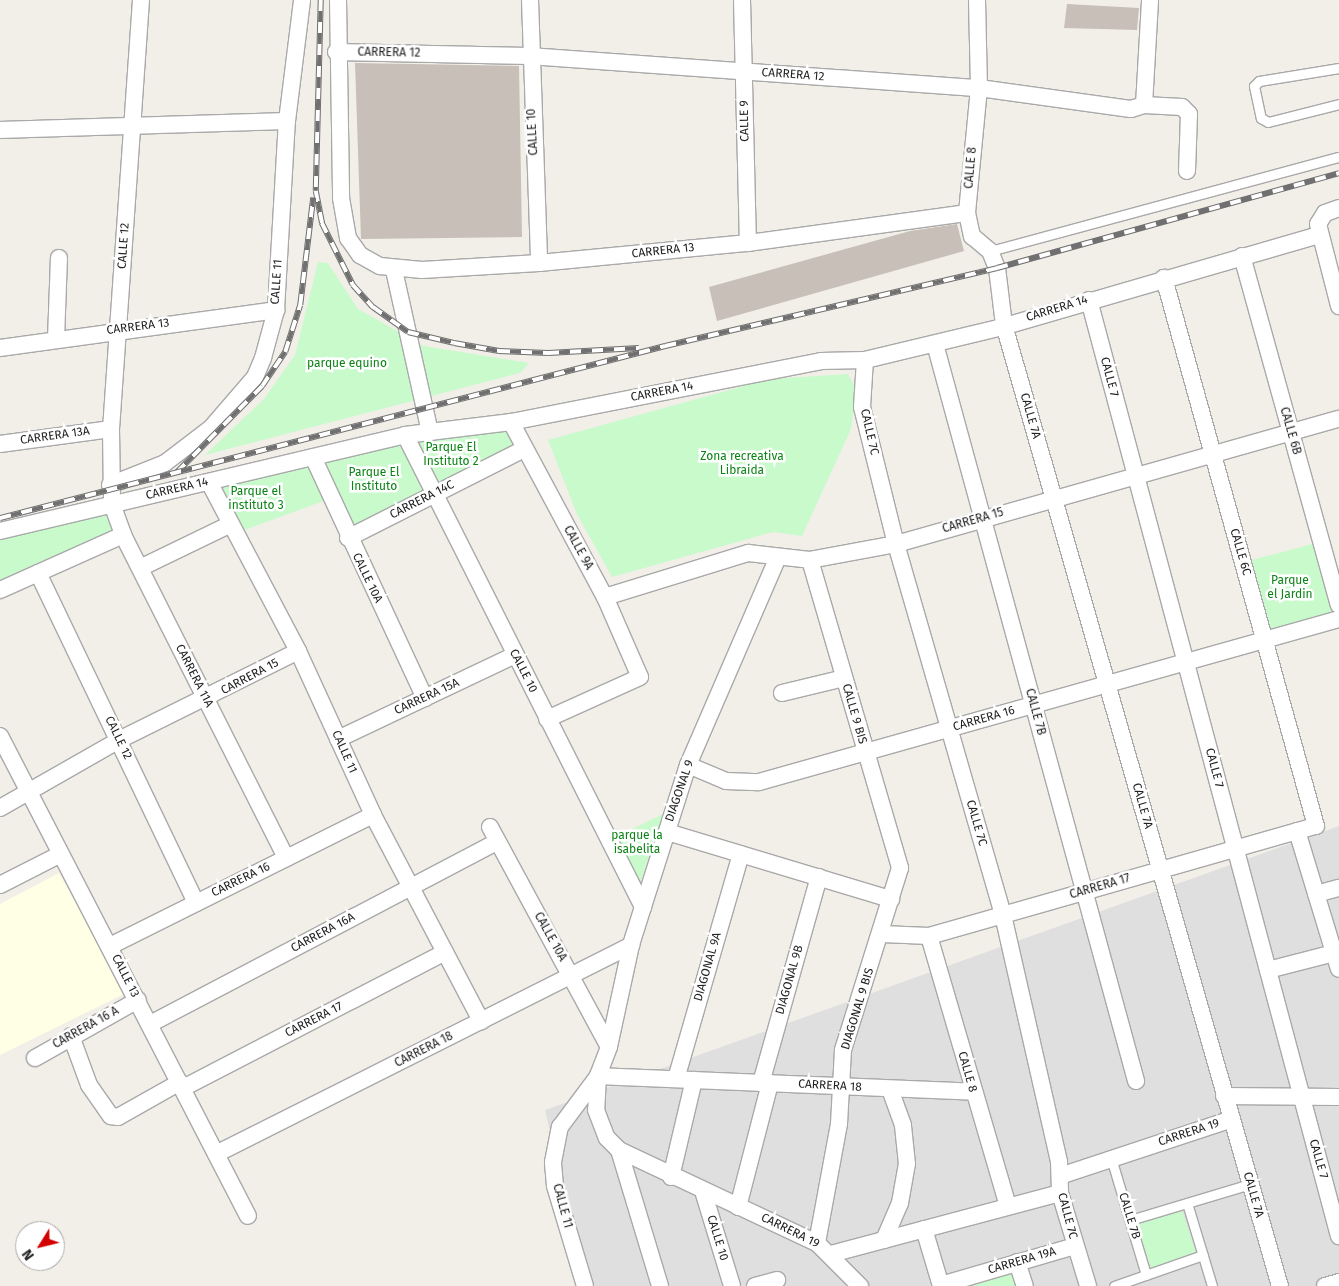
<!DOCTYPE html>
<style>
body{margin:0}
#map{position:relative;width:1339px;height:1286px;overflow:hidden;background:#f2efe9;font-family:"Fira Sans",sans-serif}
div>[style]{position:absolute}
.residential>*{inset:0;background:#e0dfdf}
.education>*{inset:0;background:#ffffe5}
.park>*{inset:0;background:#c8facc}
.building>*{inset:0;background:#c7bfb8}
.roads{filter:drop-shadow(1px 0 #a9a9a9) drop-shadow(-1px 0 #a9a9a9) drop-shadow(0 1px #a9a9a9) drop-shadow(0 -1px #a9a9a9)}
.lane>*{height:9px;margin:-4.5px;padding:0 4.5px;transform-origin:4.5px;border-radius:4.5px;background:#fff}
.street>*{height:16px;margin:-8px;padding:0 8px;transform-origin:8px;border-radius:8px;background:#fff}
.rail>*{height:5.5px;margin-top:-2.75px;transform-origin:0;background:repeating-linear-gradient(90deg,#fff 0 11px,#707070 0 22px);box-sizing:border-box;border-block:1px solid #707070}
span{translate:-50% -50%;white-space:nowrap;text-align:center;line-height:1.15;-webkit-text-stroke:5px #fff;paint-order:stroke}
.street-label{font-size:12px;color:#222}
.park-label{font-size:12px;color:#0c8416}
.north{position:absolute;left:15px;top:1221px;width:50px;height:50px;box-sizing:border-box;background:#fff;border:1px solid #a7a7a7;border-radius:50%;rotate:234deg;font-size:14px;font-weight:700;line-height:20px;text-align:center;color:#222}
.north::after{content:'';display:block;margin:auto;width:18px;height:22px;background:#d40000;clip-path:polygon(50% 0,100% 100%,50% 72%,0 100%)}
</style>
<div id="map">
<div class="residential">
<i style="clip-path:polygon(1339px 826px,1339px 1286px,586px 1286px,545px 1110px)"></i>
</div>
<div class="education">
<i style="clip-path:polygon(59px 873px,126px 993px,0 1055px,0 904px)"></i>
</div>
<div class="park">
<i style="clip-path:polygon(318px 262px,328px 263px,358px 309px,424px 346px,529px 363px,520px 373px,205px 455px,264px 399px,295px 355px)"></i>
<i style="clip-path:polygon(848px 374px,856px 389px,851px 429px,802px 536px,773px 532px,612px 577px,577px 514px,548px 440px,769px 379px)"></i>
<i style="clip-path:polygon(510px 422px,523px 449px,349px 535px,329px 499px,242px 531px,219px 484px,319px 455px)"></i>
<i style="clip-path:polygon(114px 506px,123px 532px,0 590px,0 532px)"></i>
<i style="clip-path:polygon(1316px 543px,1338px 613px,1263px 635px,1244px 562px)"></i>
<i style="clip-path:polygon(663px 814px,640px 883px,618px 836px)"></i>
<i style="clip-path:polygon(1181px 1207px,1197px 1256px,1152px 1271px,1136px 1222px)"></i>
<i style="clip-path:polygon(1012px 1270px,1017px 1286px,963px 1286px)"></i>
</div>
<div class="building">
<i style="clip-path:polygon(1067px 4px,1139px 8px,1137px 30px,1064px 28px)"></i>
<i style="clip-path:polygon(355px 63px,519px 66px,522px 237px,361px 239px)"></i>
<i style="clip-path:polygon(957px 224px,964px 251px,717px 321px,709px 287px,910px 231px)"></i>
</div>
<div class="roads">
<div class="lane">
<i style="left:1339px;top:68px;width:81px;rotate:170.8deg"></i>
<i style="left:1259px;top:81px;width:7px;rotate:135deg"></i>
<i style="left:1254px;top:86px;width:33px;rotate:78deg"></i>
<i style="left:1261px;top:118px;width:8px;rotate:30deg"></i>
<i style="left:1268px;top:122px;width:73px;rotate:-14.2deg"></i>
<i style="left:990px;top:251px;width:361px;rotate:-15.1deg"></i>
<i style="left:1111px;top:1158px;width:122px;rotate:73.3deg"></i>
<i style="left:1187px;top:1203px;width:87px;rotate:73.2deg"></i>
<i style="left:1130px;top:1220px;width:125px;rotate:-16.7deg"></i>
<i style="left:1114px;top:1286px;width:94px;rotate:-19.2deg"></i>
</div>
<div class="street">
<i style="left:141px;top:0;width:430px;rotate:94deg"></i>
<i style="left:111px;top:429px;width:75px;rotate:89.2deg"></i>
<i style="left:112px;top:504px;width:33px;rotate:70deg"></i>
<i style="left:123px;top:535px;width:362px;rotate:63.2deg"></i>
<i style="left:338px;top:0;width:198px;rotate:89.1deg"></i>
<i style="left:341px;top:198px;width:41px;rotate:80.1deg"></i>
<i style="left:348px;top:238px;width:21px;rotate:55deg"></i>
<i style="left:360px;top:255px;width:23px;rotate:29deg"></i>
<i style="left:380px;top:266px;width:42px;rotate:5.4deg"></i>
<i style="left:422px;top:270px;width:117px;rotate:-3.4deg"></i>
<i style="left:539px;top:263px;width:210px;rotate:-5.5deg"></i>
<i style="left:748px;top:243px;width:221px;rotate:-7.8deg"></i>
<i style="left:530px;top:0;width:263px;rotate:88deg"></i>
<i style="left:742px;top:0;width:243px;rotate:88.6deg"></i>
<i style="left:977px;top:0;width:88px;rotate:88.7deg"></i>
<i style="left:979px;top:88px;width:126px;rotate:95.5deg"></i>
<i style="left:967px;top:213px;width:24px;rotate:78deg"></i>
<i style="left:972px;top:236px;width:23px;rotate:40deg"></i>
<i style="left:990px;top:251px;width:18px;rotate:68deg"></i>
<i style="left:997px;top:268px;width:57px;rotate:83deg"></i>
<i style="left:1004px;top:325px;width:1000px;rotate:73.98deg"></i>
<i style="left:336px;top:52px;width:193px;rotate:1.2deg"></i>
<i style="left:529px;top:56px;width:451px;rotate:4.1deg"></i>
<i style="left:979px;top:88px;width:153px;rotate:7.9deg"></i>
<i style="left:1131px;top:109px;width:14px;rotate:-17deg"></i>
<i style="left:1144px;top:105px;width:38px;rotate:3deg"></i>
<i style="left:1182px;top:107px;width:10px;rotate:45deg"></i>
<i style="left:1189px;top:114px;width:57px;rotate:92deg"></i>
<i style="left:1144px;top:105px;width:105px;rotate:-86.7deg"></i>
<i style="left:0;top:130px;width:287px;rotate:-1.8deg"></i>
<i style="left:1339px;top:208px;width:15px;rotate:160deg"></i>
<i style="left:1325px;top:213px;width:13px;rotate:122deg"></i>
<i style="left:1318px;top:224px;width:85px;rotate:75.6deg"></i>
<i style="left:1242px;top:256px;width:362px;rotate:74.5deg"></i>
<i style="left:394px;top:270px;width:166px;rotate:77.5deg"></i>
<i style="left:1089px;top:300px;width:969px;rotate:75.05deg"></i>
<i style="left:56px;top:339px;width:81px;rotate:-87.9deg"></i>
<i style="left:935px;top:344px;width:764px;rotate:74.74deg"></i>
<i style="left:0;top:348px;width:279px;rotate:-7.8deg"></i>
<i style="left:865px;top:360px;width:47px;rotate:93.7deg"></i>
<i style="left:862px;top:407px;width:141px;rotate:76.1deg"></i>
<i style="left:896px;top:544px;width:386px;rotate:73.9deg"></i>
<i style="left:1003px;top:915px;width:253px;rotate:77.2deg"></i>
<i style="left:1059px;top:1162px;width:31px;rotate:88deg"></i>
<i style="left:1060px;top:1193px;width:97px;rotate:73.2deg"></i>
<i style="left:511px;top:422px;width:199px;rotate:61.8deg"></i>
<i style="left:605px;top:597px;width:87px;rotate:66.4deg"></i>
<i style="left:640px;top:677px;width:102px;rotate:155.7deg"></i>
<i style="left:405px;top:435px;width:529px;rotate:63.24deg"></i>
<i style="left:0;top:444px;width:112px;rotate:-7.7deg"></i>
<i style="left:313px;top:457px;width:266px;rotate:65.1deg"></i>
<i style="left:209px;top:482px;width:191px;rotate:62.2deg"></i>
<i style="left:298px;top:651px;width:180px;rotate:65.4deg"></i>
<i style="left:373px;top:815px;width:233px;rotate:62.3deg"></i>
<i style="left:110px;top:485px;width:59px;rotate:-21.8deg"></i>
<i style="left:165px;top:463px;width:58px;rotate:-37.3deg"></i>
<i style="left:211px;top:428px;width:67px;rotate:-49.2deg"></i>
<i style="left:255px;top:377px;width:21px;rotate:-67deg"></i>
<i style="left:263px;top:358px;width:50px;rotate:-74.8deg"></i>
<i style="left:276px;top:310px;width:189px;rotate:-86.7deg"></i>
<i style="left:287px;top:121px;width:122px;rotate:-82.9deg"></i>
<i style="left:0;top:531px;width:416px;rotate:-13.3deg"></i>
<i style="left:405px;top:435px;width:107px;rotate:-7deg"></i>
<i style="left:511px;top:422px;width:316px;rotate:-11.1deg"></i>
<i style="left:821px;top:361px;width:44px;rotate:-1.3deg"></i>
<i style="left:865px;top:360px;width:141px;rotate:-13.5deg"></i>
<i style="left:1002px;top:327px;width:330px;rotate:-16.2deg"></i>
<i style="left:348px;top:538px;width:197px;rotate:-26.8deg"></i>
<i style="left:778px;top:557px;width:227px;rotate:113.4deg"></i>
<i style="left:688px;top:765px;width:189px;rotate:107.6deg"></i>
<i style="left:631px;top:945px;width:104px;rotate:102.2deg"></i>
<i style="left:609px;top:1047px;width:31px;rotate:111deg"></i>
<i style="left:598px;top:1076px;width:34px;rotate:93deg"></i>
<i style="left:596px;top:1110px;width:30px;rotate:69deg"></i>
<i style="left:607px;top:1138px;width:17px;rotate:45deg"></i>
<i style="left:619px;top:1150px;width:219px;rotate:25.2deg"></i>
<i style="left:817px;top:1243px;width:61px;rotate:45deg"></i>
<i style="left:810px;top:560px;width:321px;rotate:73.7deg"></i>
<i style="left:900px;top:868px;width:191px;rotate:107.4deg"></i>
<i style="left:843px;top:1050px;width:74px;rotate:93.1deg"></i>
<i style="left:839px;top:1124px;width:121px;rotate:100.5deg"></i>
<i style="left:140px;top:568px;width:101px;rotate:-25.8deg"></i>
<i style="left:38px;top:573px;width:366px;rotate:64.4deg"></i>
<i style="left:0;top:590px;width:135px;rotate:-24.1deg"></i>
<i style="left:605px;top:597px;width:150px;rotate:-17.1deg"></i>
<i style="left:748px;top:553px;width:62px;rotate:6.4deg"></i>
<i style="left:810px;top:560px;width:87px;rotate:-10.5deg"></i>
<i style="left:896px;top:544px;width:460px;rotate:-15.8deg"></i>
<i style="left:782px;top:693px;width:64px;rotate:-13.6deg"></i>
<i style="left:0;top:736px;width:540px;rotate:62.68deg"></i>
<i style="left:338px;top:739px;width:196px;rotate:-25.4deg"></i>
<i style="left:688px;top:765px;width:41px;rotate:22.8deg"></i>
<i style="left:726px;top:781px;width:33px;rotate:2deg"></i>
<i style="left:759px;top:782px;width:602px;rotate:-15.7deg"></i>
<i style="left:0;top:808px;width:137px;rotate:-29.7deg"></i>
<i style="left:119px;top:740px;width:200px;rotate:-26.4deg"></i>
<i style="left:490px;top:827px;width:250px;rotate:61.6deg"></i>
<i style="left:1297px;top:831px;width:144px;rotate:73.1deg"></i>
<i style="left:667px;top:832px;width:234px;rotate:16.7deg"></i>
<i style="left:0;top:885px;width:68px;rotate:-26.9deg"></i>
<i style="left:1316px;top:894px;width:24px;rotate:-15deg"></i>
<i style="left:882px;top:934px;width:47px;rotate:2.4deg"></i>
<i style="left:929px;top:936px;width:402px;rotate:-15.9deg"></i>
<i style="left:1316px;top:826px;width:569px;rotate:-105.5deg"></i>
<i style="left:929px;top:936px;width:281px;rotate:73.7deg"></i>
<i style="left:110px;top:946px;width:294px;rotate:-26.5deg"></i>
<i style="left:1268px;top:970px;width:68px;rotate:-14.4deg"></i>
<i style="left:150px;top:1024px;width:392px;rotate:-27.7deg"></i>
<i style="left:71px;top:1036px;width:52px;rotate:69.8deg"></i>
<i style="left:89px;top:1085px;width:38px;rotate:55deg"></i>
<i style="left:111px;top:1116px;width:7px;rotate:8deg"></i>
<i style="left:118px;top:1117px;width:71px;rotate:-29.4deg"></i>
<i style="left:35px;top:1058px;width:118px;rotate:-29.4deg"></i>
<i style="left:676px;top:1079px;width:234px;rotate:-73.9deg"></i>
<i style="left:761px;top:1083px;width:214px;rotate:-74.3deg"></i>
<i style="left:183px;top:1088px;width:295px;rotate:-27.4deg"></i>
<i style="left:1224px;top:1096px;width:115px;rotate:0.5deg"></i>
<i style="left:619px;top:1150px;width:142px;rotate:73.2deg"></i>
<i style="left:216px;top:1154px;width:465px;rotate:-26.7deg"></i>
<i style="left:1060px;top:1176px;width:181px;rotate:-18.3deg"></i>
<i style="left:671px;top:1177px;width:100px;rotate:-76.7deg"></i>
<i style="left:703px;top:1191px;width:99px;rotate:73deg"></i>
<i style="left:738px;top:1207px;width:128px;rotate:-75.5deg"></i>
<i style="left:924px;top:1229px;width:59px;rotate:73.4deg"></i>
<i style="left:884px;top:1240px;width:40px;rotate:-66.6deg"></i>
<i style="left:900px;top:1203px;width:40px;rotate:-80deg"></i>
<i style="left:907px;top:1164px;width:39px;rotate:-96deg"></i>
<i style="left:903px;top:1125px;width:38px;rotate:-110deg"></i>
<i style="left:831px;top:1254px;width:237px;rotate:-14.9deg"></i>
<i style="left:1017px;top:1262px;width:25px;rotate:72deg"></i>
<i style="left:941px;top:1285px;width:140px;rotate:-16.2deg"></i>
<i style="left:585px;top:1286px;width:104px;rotate:-106.7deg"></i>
<i style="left:555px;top:1186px;width:24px;rotate:-95deg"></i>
<i style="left:553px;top:1162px;width:36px;rotate:-79deg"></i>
<i style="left:560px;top:1127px;width:64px;rotate:-53.3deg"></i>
<i style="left:598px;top:1076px;width:375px;rotate:2.4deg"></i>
<i style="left:755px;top:1286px;width:23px;rotate:-15deg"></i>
<i style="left:1325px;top:1286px;width:15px;rotate:-16deg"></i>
</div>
</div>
<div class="rail">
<i style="left:321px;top:0;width:191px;rotate:91.5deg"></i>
<i style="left:316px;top:191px;width:33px;rotate:79deg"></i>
<i style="left:322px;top:223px;width:69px;rotate:63.4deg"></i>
<i style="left:353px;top:285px;width:30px;rotate:48deg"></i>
<i style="left:373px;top:307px;width:43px;rotate:35.5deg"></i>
<i style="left:408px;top:332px;width:47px;rotate:13.4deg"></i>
<i style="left:454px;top:343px;width:46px;rotate:10.1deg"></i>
<i style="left:499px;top:351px;width:49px;rotate:2.3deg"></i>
<i style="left:548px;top:353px;width:91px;rotate:-3.1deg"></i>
<i style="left:177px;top:472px;width:121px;rotate:-45.3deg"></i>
<i style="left:262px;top:386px;width:41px;rotate:-55.9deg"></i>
<i style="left:285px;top:352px;width:49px;rotate:-72.3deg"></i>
<i style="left:300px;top:305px;width:108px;rotate:-83.1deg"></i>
<i style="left:0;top:518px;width:687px;rotate:-14.5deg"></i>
<i style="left:665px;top:346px;width:341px;rotate:-13.2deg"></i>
<i style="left:997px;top:268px;width:355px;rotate:-15.5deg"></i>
</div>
<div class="street-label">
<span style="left:389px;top:53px;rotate:1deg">CARRERA 12</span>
<span style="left:793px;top:75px;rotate:4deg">CARRERA 12</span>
<span style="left:745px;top:121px;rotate:-91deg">CALLE 9</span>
<span style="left:533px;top:132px;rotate:-93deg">CALLE 10</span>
<span style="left:971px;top:168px;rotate:-85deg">CALLE 8</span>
<span style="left:124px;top:246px;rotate:-86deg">CALLE 12</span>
<span style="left:663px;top:251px;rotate:-6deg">CARRERA 13</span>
<span style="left:277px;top:282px;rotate:-86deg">CALLE 11</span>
<span style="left:1057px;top:309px;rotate:-17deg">CARRERA 14</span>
<span style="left:138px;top:327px;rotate:-7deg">CARRERA 13</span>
<span style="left:1109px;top:377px;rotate:75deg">CALLE 7</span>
<span style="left:662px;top:392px;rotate:-11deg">CARRERA 14</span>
<span style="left:1030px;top:416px;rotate:74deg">CALLE 7A</span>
<span style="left:1290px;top:431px;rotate:74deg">CALLE 6B</span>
<span style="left:869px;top:432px;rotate:77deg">CALLE 7C</span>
<span style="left:55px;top:436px;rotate:-8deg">CARRERA 13A</span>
<span style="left:177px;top:489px;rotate:-13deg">CARRERA 14</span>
<span style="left:422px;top:500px;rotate:-27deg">CARRERA 14C</span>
<span style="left:973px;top:521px;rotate:-16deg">CARRERA 15</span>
<span style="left:578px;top:548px;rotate:61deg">CALLE 9A</span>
<span style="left:1240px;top:552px;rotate:74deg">CALLE 6C</span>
<span style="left:367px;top:578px;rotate:64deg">CALLE 10A</span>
<span style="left:523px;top:671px;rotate:63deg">CALLE 10</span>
<span style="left:194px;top:676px;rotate:63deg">CARRERA 11A</span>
<span style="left:250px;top:677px;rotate:-28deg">CARRERA 15</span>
<span style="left:427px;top:697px;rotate:-25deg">CARRERA 15A</span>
<span style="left:1035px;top:712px;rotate:75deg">CALLE 7B</span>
<span style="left:854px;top:714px;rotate:74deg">CALLE 9 BIS</span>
<span style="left:984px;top:719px;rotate:-16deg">CARRERA 16</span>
<span style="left:118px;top:738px;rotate:64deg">CALLE 12</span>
<span style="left:344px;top:752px;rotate:66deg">CALLE 11</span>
<span style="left:1214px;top:768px;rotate:75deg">CALLE 7</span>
<span style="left:680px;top:791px;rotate:-71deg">DIAGONAL 9</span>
<span style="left:1142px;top:806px;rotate:74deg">CALLE 7A</span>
<span style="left:976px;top:823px;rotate:74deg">CALLE 7C</span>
<span style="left:241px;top:880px;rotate:-26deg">CARRERA 16</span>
<span style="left:1100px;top:887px;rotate:-16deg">CARRERA 17</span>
<span style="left:323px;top:933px;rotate:-28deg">CARRERA 16A</span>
<span style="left:550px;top:937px;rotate:61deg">CALLE 10A</span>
<span style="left:708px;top:967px;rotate:-74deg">DIAGONAL 9A</span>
<span style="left:125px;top:976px;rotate:63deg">CALLE 13</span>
<span style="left:790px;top:980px;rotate:-74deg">DIAGONAL 9B</span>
<span style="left:858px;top:1009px;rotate:-73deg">DIAGONAL 9 BIS</span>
<span style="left:314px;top:1020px;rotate:-27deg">CARRERA 17</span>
<span style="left:86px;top:1028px;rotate:-29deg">CARRERA 16 A</span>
<span style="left:424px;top:1050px;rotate:-27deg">CARRERA 18</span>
<span style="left:967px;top:1072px;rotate:74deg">CALLE 8</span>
<span style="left:830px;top:1086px;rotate:3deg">CARRERA 18</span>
<span style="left:1189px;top:1133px;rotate:-18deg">CARRERA 19</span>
<span style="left:1318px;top:1159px;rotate:74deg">CALLE 7</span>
<span style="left:1253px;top:1195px;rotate:74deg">CALLE 7A</span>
<span style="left:562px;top:1206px;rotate:75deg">CALLE 11</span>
<span style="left:1067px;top:1216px;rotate:75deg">CALLE 7C</span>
<span style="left:1129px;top:1216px;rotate:73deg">CALLE 7B</span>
<span style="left:790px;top:1231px;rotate:26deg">CARRERA 19</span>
<span style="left:717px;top:1238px;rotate:73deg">CALLE 10</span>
<span style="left:1022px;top:1261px;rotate:-16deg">CARRERA 19A</span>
</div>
<div class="park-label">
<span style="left:347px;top:364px">parque equino</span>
<span style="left:451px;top:455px">Parque El<br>Instituto 2</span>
<span style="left:742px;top:464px">Zona recreativa<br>Libraida</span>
<span style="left:374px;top:480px">Parque El<br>Instituto</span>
<span style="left:256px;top:499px">Parque el<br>instituto 3</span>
<span style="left:1290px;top:588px">Parque<br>el Jardin</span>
<span style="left:637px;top:843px">parque la<br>isabelita</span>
</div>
<div class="north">N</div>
</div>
